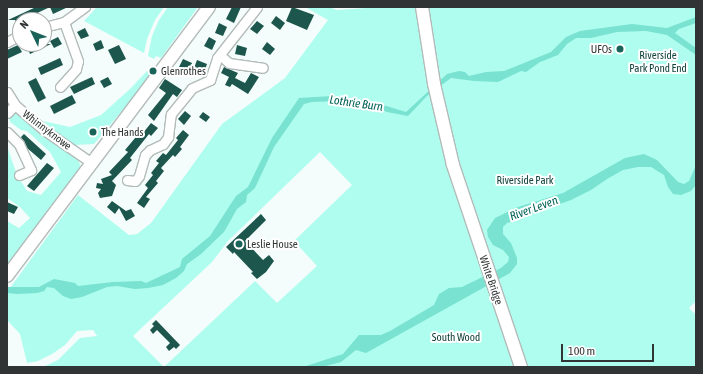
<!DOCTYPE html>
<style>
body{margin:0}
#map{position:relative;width:703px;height:374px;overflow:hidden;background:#f4fdfb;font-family:"Asap Condensed",sans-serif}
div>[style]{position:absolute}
.green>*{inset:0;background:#affdef}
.water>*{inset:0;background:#79e2d0}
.building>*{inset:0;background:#1c564d}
.roads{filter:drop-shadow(1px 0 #b3bbb9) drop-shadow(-1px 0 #b3bbb9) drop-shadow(0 1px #b3bbb9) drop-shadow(0 -1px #b3bbb9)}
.minor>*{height:9px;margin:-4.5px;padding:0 4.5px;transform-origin:4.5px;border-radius:4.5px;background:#fff}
.major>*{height:12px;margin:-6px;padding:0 6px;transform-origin:6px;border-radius:6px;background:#fff}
.dots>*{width:11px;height:11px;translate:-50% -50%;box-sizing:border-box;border:2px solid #fff;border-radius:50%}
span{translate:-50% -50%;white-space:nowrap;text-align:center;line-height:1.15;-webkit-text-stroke:4px #fff;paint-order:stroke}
.poi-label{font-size:11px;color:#313434}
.right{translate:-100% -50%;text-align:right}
.left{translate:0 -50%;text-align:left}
.park-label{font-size:11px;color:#12433c}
.street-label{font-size:11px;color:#313434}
.water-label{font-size:12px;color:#026257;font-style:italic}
.frame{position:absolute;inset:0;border:8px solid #313434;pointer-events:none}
.north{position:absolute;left:12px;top:12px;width:40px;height:40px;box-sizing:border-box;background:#fff;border:1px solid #adaeae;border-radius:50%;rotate:313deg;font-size:11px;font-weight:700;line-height:16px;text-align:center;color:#313434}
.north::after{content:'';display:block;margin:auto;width:14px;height:18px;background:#1a6359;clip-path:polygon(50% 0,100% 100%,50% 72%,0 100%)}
.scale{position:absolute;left:561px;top:344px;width:93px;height:18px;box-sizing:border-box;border:2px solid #313434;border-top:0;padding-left:5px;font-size:12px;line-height:14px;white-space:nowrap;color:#313434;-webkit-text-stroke:3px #fff;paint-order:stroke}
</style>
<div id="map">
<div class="green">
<i style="clip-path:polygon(97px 7px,164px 7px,155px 20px,147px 39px,144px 53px,84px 21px)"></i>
<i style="clip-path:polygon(168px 7px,198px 7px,161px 58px,156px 56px,154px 59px,148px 56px,152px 36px,159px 20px)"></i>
<i style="clip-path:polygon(evenodd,305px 7px,329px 7px,337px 10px,382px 7px,696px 7px,696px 301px,689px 308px,696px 315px,696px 367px,43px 367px,58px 360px,80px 338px,97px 336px,93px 330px,77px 331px,65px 345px,52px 354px,38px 361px,27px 363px,20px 334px,7px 320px,7px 292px,78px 195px,129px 235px,137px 234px,151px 223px,222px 124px,285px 78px,328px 20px,305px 7px,320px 152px,352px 185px,294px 241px,317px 266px,277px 303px,255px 281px,164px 367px,133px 336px,212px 262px,228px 241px,320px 152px)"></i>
<i style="clip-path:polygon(147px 71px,153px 74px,94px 144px,75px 145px,66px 141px,43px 121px,70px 127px,101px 115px,130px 89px)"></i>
<i style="clip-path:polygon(13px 110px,77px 158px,82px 169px,7px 270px,7px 221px,19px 228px,30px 218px,20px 207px,7px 198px,7px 146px,17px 175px,27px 191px,41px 195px,61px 172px,50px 152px,27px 131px,21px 130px,10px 122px,9px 115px)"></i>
</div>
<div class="water">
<i style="clip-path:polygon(696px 17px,696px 23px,679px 29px,675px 33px,696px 48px,696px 55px,667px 35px,646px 31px,617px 32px,591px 38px,576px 38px,567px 44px,558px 55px,540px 62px,526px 72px,521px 71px,498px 82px,474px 81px,451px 78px,427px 96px,408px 116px,387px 112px,373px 106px,349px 106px,337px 101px,312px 102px,304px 104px,274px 147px,255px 188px,247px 195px,246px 202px,237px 209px,224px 232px,201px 254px,187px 264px,184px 271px,176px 278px,163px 285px,148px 288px,135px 289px,117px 286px,107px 287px,82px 297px,71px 299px,63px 296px,54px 288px,47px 287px,44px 291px,37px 293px,18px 294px,7px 293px,7px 287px,39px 287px,54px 279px,75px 283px,78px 286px,113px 282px,141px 281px,146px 283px,180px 267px,182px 259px,210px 236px,236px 196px,248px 187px,272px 138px,299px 98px,332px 96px,352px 100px,370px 101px,406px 112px,447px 74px,459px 71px,465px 72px,469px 76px,486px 72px,504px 71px,551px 52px,566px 37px,580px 31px,632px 24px,667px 28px)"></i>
<i style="clip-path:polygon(644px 154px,657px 160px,678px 182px,684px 184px,689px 181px,696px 165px,696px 185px,691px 191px,681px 195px,673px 194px,668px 187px,664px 175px,651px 167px,638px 167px,623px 170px,607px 179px,591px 190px,571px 200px,507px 223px,503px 227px,503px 234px,511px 243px,517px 258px,517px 264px,510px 273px,366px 353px,356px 350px,341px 362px,322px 367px,303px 367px,343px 354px,359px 335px,381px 335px,390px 331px,434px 305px,439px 294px,449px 288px,462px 287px,501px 268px,508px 262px,509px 257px,503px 250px,493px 245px,488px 237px,487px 230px,495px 218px,518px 207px,563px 193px,625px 158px)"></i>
</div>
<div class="building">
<i style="clip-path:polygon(36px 7px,68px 7px,53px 14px,50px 7px,33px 15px,34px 17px,28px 20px,20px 20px,20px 29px,15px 20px,8px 20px)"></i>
<i style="clip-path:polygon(232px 7px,241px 7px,234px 23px,226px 19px)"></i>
<i style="clip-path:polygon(292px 7px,314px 15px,307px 30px,286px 21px)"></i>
<i style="clip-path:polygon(276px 16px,285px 23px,280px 30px,271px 23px)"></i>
<i style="clip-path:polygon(257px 21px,264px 26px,257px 34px,250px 29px)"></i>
<i style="clip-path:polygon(219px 23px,227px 27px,223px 36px,215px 33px)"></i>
<i style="clip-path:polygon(85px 28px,89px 36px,81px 39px,77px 32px)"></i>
<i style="clip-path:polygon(58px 37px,62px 44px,54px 48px,50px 41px)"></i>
<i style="clip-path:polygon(209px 37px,216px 41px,212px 50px,204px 46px)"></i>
<i style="clip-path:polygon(101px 40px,104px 48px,96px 51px,93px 44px)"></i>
<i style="clip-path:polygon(267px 42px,275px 49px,270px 55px,262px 49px)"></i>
<i style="clip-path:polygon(31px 44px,51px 44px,30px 54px,27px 46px)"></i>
<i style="clip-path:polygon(18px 45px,22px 52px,7px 59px,7px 50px)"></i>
<i style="clip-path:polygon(119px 45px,126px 59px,115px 64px,108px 50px)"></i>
<i style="clip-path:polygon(237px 45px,247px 48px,245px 56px,235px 54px)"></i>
<i style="clip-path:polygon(60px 58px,63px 65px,41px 75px,38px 68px)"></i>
<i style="clip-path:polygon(183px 59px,192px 63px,189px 71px,179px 67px)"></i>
<i style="clip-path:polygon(197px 60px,207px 64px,204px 72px,194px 68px)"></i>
<i style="clip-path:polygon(224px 67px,238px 73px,235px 78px,245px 83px,251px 73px,259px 77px,248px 94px,232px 84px,230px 87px,225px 85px,229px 77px,221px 73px)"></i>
<i style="clip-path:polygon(92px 77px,95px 84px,74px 94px,70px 87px)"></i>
<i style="clip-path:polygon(108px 77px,112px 84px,104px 88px,100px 81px)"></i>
<i style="clip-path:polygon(36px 78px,46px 98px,38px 102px,28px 82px)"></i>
<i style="clip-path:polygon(165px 79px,182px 90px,177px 97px,173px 94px,154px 121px,148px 115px,166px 93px,159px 88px)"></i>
<i style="clip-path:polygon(72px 95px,76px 103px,54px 114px,50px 106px)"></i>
<i style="clip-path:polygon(185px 111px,191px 116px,184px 125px,178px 119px)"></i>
<i style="clip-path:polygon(203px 112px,210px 117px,206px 122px,199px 117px)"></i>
<i style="clip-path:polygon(151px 123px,158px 128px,151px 136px,149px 134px,130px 158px,132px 160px,112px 181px,116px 185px,112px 196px,100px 198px,98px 193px,101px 189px,96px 188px,97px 183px,103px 184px,101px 179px,112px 175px,109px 172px,128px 152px,125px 150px,141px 131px,143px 133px)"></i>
<i style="clip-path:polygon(183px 130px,189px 135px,180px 147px,182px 149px,175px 157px,173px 155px,161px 168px,164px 171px,156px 181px,158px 183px,146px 197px,150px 199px,144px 208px,137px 203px,148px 188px,145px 185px,153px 175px,151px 173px,159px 163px,156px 161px,163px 153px,166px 155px,178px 140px,176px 138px)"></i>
<i style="clip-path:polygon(24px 134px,46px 154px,41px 160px,27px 148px,21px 137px)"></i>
<i style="clip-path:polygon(47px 163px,54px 168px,34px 191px,27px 186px)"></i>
<i style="clip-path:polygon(112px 201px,126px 211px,131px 209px,135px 216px,126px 221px,119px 208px,115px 214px,107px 207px)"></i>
<i style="clip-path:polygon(7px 202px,18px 207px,14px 214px,7px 211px)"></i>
<i style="clip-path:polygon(261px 214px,266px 220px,245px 241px,263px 260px,269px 255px,274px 261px,266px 272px,257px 279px,251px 273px,253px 272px,234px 252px,233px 254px,226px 247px)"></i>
<i style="clip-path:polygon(156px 320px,180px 345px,176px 349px,174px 347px,169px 351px,166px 347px,170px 343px,157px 330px,153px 334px,150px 330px,154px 326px,152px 324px)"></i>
</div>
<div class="roads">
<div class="minor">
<i style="left:44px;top:27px;width:21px;rotate:-14deg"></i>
<i style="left:64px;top:22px;width:26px;rotate:-36deg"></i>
<i style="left:7px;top:42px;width:15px;rotate:-28deg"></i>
<i style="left:220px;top:55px;width:12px;rotate:42deg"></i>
<i style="left:229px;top:63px;width:34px;rotate:8deg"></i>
<i style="left:60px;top:87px;width:24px;rotate:-48deg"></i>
<i style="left:76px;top:69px;width:8px;rotate:-76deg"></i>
<i style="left:78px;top:61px;width:41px;rotate:-109.7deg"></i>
<i style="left:7px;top:92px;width:15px;rotate:58deg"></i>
<i style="left:15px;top:105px;width:38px;rotate:41deg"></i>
<i style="left:44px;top:130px;width:58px;rotate:34.5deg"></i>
<i style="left:7px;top:113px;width:11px;rotate:-45deg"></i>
<i style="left:7px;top:132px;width:17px;rotate:45deg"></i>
<i style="left:19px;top:144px;width:29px;rotate:65deg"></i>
<i style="left:31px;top:170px;width:13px;rotate:157deg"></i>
<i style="left:127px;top:180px;width:8px;rotate:7deg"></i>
<i style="left:135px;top:181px;width:6px;rotate:-51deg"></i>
<i style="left:139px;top:176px;width:22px;rotate:-74deg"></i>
<i style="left:145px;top:155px;width:7px;rotate:-45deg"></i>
<i style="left:150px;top:150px;width:14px;rotate:-25deg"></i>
<i style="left:163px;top:144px;width:9px;rotate:-54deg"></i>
<i style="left:168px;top:137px;width:23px;rotate:-83deg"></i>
<i style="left:171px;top:114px;width:33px;rotate:-51deg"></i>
<i style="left:192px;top:88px;width:20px;rotate:-24deg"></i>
<i style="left:210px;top:80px;width:23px;rotate:-72deg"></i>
<i style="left:217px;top:58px;width:65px;rotate:-51.9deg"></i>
</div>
<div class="major">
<i style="left:422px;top:7px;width:78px;rotate:81.1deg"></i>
<i style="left:434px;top:84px;width:83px;rotate:76.8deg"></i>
<i style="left:453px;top:165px;width:213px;rotate:71.4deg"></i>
<i style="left:7px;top:276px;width:336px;rotate:-53.1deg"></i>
</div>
</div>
<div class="dots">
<i style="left:620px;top:49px;background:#1a6359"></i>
<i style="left:153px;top:71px;background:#1a6359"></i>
<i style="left:93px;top:132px;background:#1a6359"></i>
<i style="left:239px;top:244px;background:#1a6359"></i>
</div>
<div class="poi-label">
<span class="right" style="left:612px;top:49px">UFOs</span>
<span class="left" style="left:161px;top:71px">Glenrothes</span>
<span class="left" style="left:101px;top:132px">The Hands</span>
<span class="left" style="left:247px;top:244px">Leslie House</span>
</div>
<div class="park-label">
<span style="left:658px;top:62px">Riverside<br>Park Pond End</span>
<span style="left:525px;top:180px">Riverside Park</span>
<span style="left:456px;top:337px">South Wood</span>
</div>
<div class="street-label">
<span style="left:47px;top:130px;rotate:37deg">Whinnyknowe</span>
<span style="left:491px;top:280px;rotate:71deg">White Bridge</span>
</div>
<div class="water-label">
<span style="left:356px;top:104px;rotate:8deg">Lothrie Burn</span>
<span style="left:534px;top:209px;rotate:-20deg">River Leven</span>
</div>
<div class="frame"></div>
<div class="north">N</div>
<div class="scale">100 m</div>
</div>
